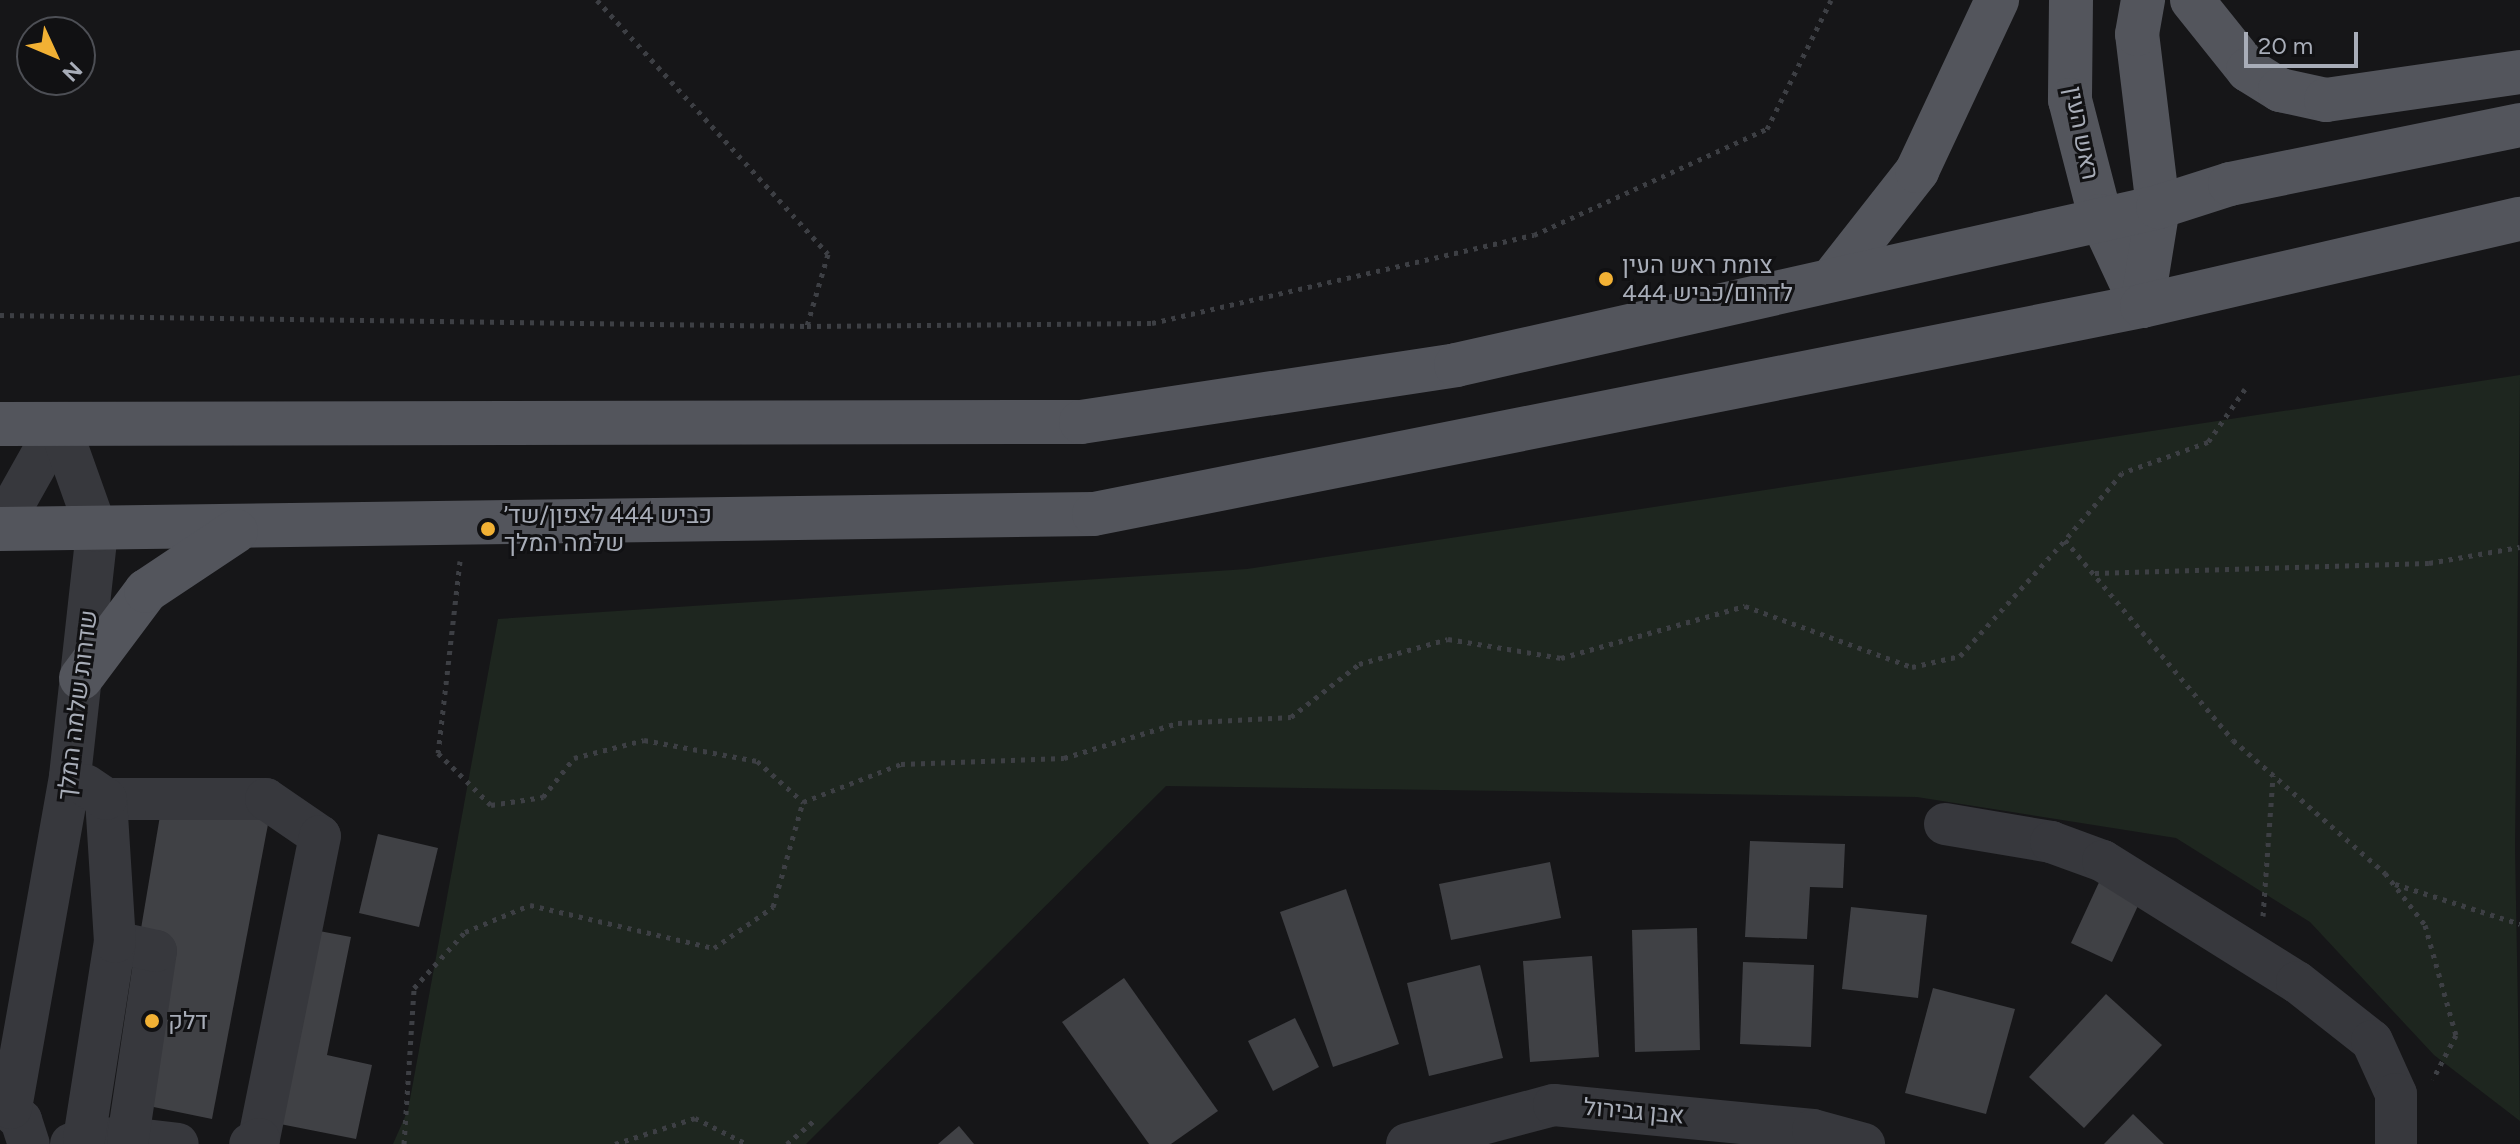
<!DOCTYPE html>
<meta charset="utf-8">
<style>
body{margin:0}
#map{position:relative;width:2520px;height:1144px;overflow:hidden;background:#161618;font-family:Figtree,Heebo,sans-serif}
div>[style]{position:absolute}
.green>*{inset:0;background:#1e261f}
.building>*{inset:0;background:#404145}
.path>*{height:5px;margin-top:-2.5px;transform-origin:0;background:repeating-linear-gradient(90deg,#3d3f44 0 4px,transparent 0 10px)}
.minor>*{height:42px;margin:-21px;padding:0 21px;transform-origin:21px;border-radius:21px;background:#37383d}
.major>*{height:44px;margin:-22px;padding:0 22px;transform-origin:22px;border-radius:22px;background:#53555c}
.dots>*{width:22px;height:22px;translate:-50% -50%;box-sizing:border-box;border:4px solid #111113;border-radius:50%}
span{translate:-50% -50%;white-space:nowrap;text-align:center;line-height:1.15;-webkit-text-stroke:6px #111113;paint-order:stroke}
.street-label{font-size:24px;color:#a8adb8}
.poi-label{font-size:24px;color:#a8adb8}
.left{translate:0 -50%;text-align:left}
.north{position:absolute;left:16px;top:16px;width:80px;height:80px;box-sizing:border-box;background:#111113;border:2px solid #4d4f55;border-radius:50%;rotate:134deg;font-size:22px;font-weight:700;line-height:32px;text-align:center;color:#a8adb8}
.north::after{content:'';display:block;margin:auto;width:28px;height:36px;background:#f2b134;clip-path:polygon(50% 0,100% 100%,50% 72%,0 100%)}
.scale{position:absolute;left:2244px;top:32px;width:114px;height:36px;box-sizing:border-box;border:4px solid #a8adb8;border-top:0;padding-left:10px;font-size:24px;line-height:28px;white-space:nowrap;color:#a8adb8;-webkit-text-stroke:6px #111113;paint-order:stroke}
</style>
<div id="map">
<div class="green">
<i style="clip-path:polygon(2520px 375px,2515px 848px,2520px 1121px,2434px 1055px,2310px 922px,2176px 838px,1917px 797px,1166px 786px,806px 1144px,393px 1144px,408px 1110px,498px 619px,1247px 569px)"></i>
</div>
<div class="building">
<i style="clip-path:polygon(162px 804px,269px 819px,212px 1119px,139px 1104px,131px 988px)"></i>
<i style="clip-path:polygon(378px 834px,438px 848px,419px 927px,359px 913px)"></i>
<i style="clip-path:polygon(1750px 841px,1845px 844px,1843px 888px,1810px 887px,1807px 939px,1745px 937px)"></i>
<i style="clip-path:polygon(1550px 862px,1561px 918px,1451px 940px,1439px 884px)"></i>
<i style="clip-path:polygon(2101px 878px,2142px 897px,2112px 962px,2071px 943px)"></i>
<i style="clip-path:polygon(1346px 889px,1399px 1044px,1333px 1067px,1280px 912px)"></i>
<i style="clip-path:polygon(1851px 907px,1927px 915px,1918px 998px,1842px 989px)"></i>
<i style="clip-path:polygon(1697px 928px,1700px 1050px,1635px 1052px,1632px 930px)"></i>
<i style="clip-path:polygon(314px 930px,351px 937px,327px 1055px,372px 1065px,356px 1139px,275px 1123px)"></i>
<i style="clip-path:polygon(1592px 956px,1599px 1057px,1530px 1062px,1523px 961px)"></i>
<i style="clip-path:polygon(1743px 962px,1814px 965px,1811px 1047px,1740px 1044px)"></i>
<i style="clip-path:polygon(1480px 965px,1503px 1058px,1429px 1076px,1407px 983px)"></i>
<i style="clip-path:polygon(1124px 978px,1218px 1111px,1171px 1144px,1149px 1144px,1062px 1022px)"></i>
<i style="clip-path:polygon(1933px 988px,2015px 1009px,1986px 1114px,1905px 1093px)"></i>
<i style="clip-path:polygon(2106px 994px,2162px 1045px,2084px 1128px,2029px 1077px)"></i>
<i style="clip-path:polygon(1295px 1018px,1319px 1067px,1273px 1091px,1248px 1041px)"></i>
<i style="clip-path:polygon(2133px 1114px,2164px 1144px,2104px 1144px)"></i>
<i style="clip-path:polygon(959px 1126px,974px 1144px,938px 1144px)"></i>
</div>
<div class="path">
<i style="left:597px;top:0;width:343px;rotate:47.7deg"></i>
<i style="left:828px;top:254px;width:75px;rotate:106.3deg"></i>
<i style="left:0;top:315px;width:807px;rotate:0.78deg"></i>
<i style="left:807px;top:326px;width:345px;rotate:-0.5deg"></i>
<i style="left:1152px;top:323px;width:392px;rotate:-13deg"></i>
<i style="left:1534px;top:235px;width:256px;rotate:-24.5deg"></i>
<i style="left:1767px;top:129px;width:144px;rotate:-63.6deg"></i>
<i style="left:2245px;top:389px;width:65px;rotate:124.9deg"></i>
<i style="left:2208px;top:442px;width:91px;rotate:160.2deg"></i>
<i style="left:2122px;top:473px;width:88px;rotate:130.4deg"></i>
<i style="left:2065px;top:540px;width:261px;rotate:50deg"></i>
<i style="left:2233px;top:740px;width:202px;rotate:41.2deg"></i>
<i style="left:2385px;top:873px;width:66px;rotate:52.4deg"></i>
<i style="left:2425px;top:925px;width:114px;rotate:74.3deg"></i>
<i style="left:2456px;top:1035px;width:50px;rotate:117.6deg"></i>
<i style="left:460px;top:561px;width:193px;rotate:96.5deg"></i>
<i style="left:438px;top:753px;width:74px;rotate:44.5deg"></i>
<i style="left:491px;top:805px;width:53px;rotate:-8.7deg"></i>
<i style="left:543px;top:797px;width:50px;rotate:-51.5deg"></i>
<i style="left:574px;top:758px;width:72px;rotate:-14.4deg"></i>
<i style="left:644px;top:740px;width:115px;rotate:10.5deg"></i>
<i style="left:757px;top:761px;width:62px;rotate:41.7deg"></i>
<i style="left:2095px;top:573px;width:334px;rotate:-1.7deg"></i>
<i style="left:2429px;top:563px;width:92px;rotate:-10deg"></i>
<i style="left:2395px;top:884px;width:131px;rotate:17.7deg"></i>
<i style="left:2263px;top:916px;width:141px;rotate:-85.9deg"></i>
<i style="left:404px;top:1144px;width:156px;rotate:-86.3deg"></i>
<i style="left:414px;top:988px;width:76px;rotate:-47.7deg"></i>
<i style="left:465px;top:932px;width:70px;rotate:-22.6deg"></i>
<i style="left:530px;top:905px;width:189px;rotate:13.2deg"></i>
<i style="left:714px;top:948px;width:72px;rotate:-34.8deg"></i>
<i style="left:773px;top:907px;width:109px;rotate:-74.1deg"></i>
<i style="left:803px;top:802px;width:105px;rotate:-21.2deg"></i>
<i style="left:901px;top:764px;width:163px;rotate:-2.1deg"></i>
<i style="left:1064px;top:758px;width:119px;rotate:-17.1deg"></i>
<i style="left:1178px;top:723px;width:113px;rotate:-3deg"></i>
<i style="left:1291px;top:717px;width:86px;rotate:-37.9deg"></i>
<i style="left:1359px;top:664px;width:92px;rotate:-15.7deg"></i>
<i style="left:1448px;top:639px;width:115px;rotate:9.5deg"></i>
<i style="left:1561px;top:658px;width:191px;rotate:-15.8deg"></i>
<i style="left:1745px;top:606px;width:178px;rotate:20.1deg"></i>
<i style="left:1912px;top:667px;width:49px;rotate:-12.9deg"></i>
<i style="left:1960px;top:656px;width:156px;rotate:-47.8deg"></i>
<i style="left:615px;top:1144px;width:84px;rotate:-18deg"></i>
<i style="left:695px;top:1118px;width:58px;rotate:26.6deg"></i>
<i style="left:787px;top:1144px;width:38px;rotate:-41deg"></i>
</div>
<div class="minor">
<i style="left:0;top:529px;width:120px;rotate:-60.7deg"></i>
<i style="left:106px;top:799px;width:160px"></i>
<i style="left:266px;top:799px;width:65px;rotate:34.4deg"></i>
<i style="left:320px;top:836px;width:309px;rotate:101.4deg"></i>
<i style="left:259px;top:1139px;width:10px;rotate:151deg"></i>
<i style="left:1945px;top:824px;width:108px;rotate:9.6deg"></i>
<i style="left:2051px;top:842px;width:55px;rotate:20.1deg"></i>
<i style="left:2103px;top:861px;width:229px;rotate:32deg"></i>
<i style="left:2297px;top:982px;width:95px;rotate:38.2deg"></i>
<i style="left:2372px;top:1041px;width:58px;rotate:65.6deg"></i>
<i style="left:2396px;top:1094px;width:50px;rotate:90deg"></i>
<i style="left:0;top:1102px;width:28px;rotate:41deg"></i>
<i style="left:21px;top:1120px;width:25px;rotate:72deg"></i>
<i style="left:11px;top:1108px;width:337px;rotate:-79.9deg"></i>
<i style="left:70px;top:776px;width:246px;rotate:-83.7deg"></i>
<i style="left:97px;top:531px;width:114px;rotate:-109.6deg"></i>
<i style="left:128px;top:1138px;width:50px;rotate:6.8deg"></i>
<i style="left:84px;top:1139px;width:44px;rotate:-1.3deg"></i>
<i style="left:128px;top:1138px;width:189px;rotate:-81.5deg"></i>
<i style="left:156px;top:951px;width:42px;rotate:-167.6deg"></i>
<i style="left:71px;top:1144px;width:14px;rotate:-21deg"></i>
<i style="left:84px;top:1139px;width:199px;rotate:-81.1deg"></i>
<i style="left:115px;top:942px;width:143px;rotate:-93.6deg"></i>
<i style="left:106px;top:799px;width:25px;rotate:-146deg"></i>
<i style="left:1407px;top:1144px;width:152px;rotate:-14.9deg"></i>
<i style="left:1554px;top:1105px;width:260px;rotate:5.5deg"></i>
<i style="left:1813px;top:1130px;width:53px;rotate:15.4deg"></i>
</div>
<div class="major">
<i style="left:2071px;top:0;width:100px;rotate:90.6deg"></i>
<i style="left:2070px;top:100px;width:120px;rotate:75.5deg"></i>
<i style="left:2100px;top:216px;width:99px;rotate:65deg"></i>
<i style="left:2192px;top:0;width:90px;rotate:51.3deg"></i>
<i style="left:2248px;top:70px;width:38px;rotate:32deg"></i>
<i style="left:2280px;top:90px;width:47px;rotate:12.3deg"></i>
<i style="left:2326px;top:100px;width:196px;rotate:-8.2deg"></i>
<i style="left:1834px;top:277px;width:135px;rotate:-51.9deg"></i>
<i style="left:1917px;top:171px;width:189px;rotate:-64.9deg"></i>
<i style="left:2142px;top:306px;width:100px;rotate:-80.8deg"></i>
<i style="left:2158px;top:207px;width:174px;rotate:-96.9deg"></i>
<i style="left:2137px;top:34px;width:35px;rotate:-80deg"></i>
<i style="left:0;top:424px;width:1081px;rotate:-0.11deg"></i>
<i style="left:1081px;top:422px;width:379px;rotate:-8.6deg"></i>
<i style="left:1456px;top:365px;width:720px;rotate:-12.68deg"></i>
<i style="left:2158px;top:207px;width:76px;rotate:-17.7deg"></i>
<i style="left:2230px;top:184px;width:296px;rotate:-11.5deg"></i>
<i style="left:0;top:529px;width:1094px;rotate:-0.79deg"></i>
<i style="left:1094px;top:514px;width:1068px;rotate:-11.23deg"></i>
<i style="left:2142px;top:306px;width:388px;rotate:-13deg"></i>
<i style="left:81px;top:678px;width:109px;rotate:-53.2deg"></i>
<i style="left:146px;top:591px;width:108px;rotate:-33.7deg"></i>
</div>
<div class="dots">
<i style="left:1606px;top:279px;background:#f2b134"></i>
<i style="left:488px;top:529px;background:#f2b134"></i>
<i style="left:152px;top:1021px;background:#f2b134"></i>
</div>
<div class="street-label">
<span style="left:2082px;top:133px;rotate:79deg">ראש העין</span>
<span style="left:77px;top:705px;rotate:-83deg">שדרות שלמה המלך</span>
<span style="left:1634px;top:1111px;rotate:5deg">אבן גבירול</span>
</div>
<div class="poi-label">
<span class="left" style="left:1622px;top:279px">צומת ראש העין<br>לדרום/כביש 444</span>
<span class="left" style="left:504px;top:529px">כביש 444 לצפון/שד׳<br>שלמה המלך</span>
<span class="left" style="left:168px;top:1021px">דלק</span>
</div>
<div class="north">N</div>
<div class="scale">20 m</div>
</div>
